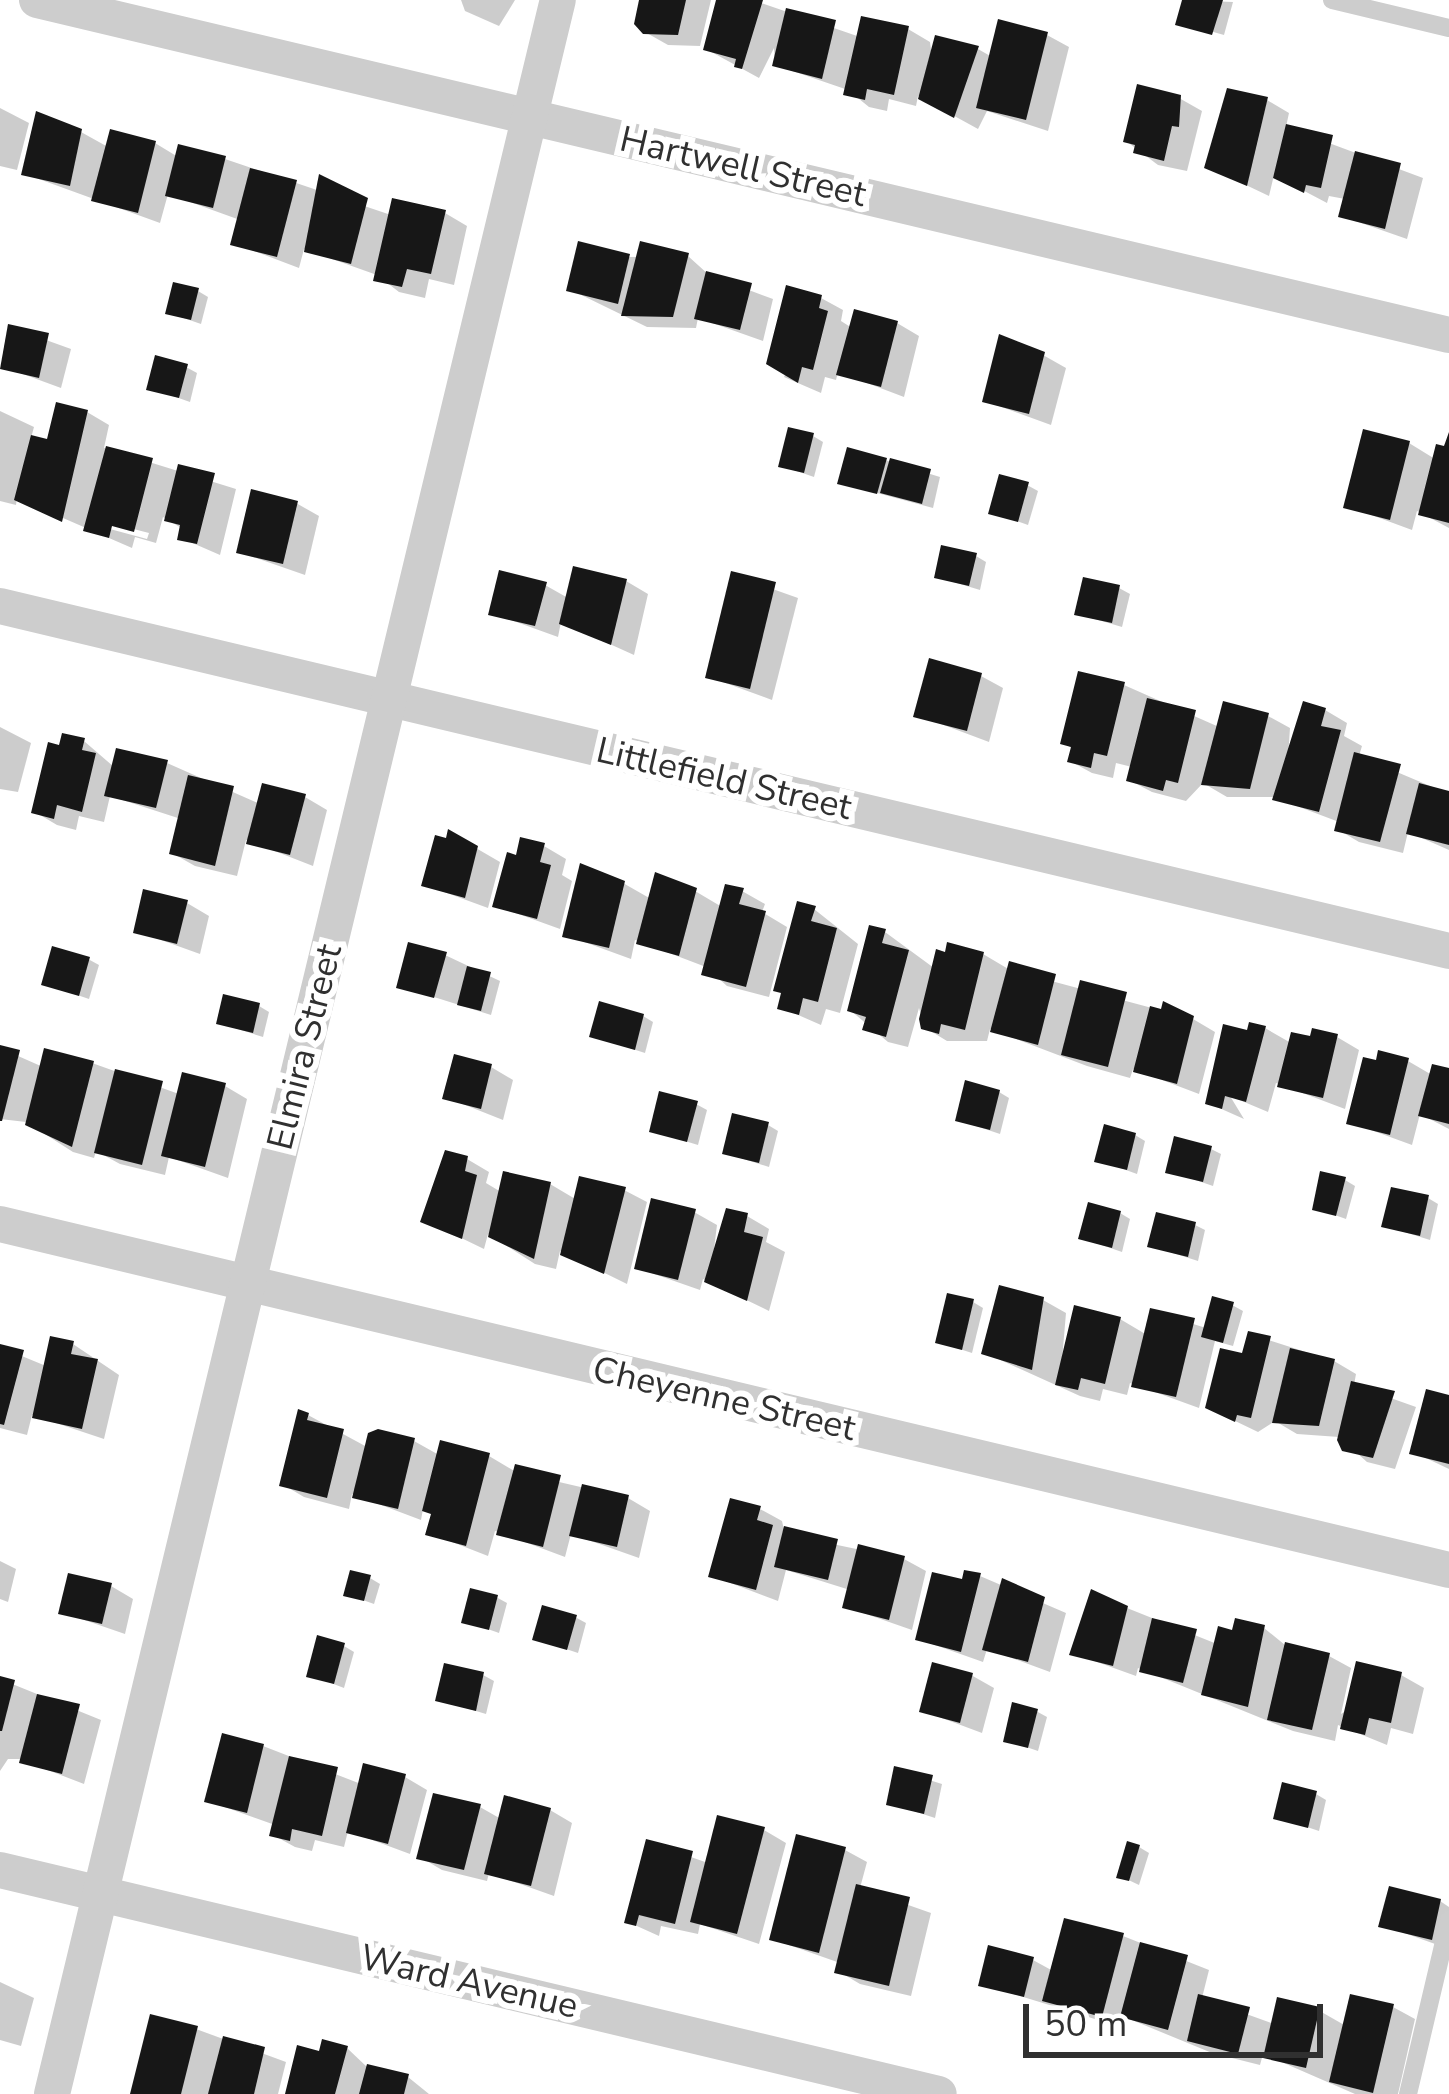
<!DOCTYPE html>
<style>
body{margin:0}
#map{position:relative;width:1449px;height:2094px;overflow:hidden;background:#fff;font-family:"Nunito Sans",sans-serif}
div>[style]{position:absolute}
.shadow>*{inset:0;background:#0003}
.building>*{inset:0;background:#171717}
.service>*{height:18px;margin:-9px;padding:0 9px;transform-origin:9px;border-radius:9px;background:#cdcdcd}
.minor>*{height:36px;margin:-18px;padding:0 18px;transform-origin:18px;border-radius:18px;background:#cdcdcd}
span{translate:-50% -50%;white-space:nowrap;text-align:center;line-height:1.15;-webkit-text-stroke:12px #fff;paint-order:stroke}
.street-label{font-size:36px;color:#303030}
.scale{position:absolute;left:1023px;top:2004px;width:300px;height:54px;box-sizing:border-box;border:6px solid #303030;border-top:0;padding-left:15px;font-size:36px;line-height:42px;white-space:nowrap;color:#303030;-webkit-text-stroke:9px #fff;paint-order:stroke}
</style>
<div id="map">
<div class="shadow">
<i style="clip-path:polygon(461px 0,515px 0,499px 26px,465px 11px)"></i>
<i style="clip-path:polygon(643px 0,711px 0,700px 46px,668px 45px,645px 32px)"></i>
<i style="clip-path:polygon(719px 0,761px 3px,860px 37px,908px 29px,930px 42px,932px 58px,978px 49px,992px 57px,1047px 35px,1069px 47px,1048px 131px,987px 111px,978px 129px,918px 96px,916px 106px,889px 99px,887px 111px,869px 107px,848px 90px,775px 65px,774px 48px,759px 78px,706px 49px)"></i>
<i style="clip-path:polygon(1185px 0,1233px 2px,1224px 35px,1185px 24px)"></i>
<i style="clip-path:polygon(1179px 98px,1202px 111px,1187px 171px,1158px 165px,1126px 141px)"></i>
<i style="clip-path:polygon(1267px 100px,1289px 113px,1286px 127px,1423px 178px,1407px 239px,1341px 216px,1345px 199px,1329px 196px,1327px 203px,1274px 175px,1269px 196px,1208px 167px)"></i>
<i style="clip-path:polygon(0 108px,29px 123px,17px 170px,0 166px)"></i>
<i style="clip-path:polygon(81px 132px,108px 147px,155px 143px,178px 157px,225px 159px,391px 215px,445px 213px,467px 226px,454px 285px,429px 279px,425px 298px,399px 292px,377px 275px,304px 249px,299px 268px,233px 243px,240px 220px,168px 194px,160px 223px,25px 174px)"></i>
<i style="clip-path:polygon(688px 256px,709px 275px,773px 299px,763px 341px,698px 318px,696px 328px,647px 327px,569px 289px,628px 257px)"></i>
<i style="clip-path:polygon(198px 291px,208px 297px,201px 324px,169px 313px)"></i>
<i style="clip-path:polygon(821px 298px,843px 310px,841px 321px,852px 328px,897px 323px,919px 336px,904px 397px,838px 372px,836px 380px,825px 377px,821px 393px,784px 377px)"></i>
<i style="clip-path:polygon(10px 327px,71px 349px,61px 388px,1px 366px)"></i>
<i style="clip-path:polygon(1043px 355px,1066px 368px,1051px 425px,985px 401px)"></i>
<i style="clip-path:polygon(186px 367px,197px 373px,190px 402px,150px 388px)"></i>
<i style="clip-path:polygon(evenodd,0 411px,34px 427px,31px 438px,49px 443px,87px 412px,109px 425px,104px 448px,236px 489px,220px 555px,181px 538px,183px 529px,163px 517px,156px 543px,135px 537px,132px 548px,17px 498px,16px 505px,0 501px,0 411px,110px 523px,149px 533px,147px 539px,110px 529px,110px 523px)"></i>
<i style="clip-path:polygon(813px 436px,823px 442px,814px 477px,782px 466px)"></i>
<i style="clip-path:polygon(1449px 438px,1449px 528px,1417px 511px,1412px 530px,1347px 506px,1409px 443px,1435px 459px)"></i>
<i style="clip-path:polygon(885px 460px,940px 477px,933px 508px,840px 483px)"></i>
<i style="clip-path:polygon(1027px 485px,1038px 491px,1028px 525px,992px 512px)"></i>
<i style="clip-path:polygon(296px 503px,319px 516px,305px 575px,239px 552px)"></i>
<i style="clip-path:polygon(976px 556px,986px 562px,980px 590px,937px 577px)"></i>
<i style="clip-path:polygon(733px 575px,798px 598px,772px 700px,709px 677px)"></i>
<i style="clip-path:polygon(626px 581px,648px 594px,634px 655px,561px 622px,558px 637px,491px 613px,545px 585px,568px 598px)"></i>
<i style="clip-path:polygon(1119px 588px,1130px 594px,1122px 627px,1078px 614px)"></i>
<i style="clip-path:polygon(981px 676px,1003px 688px,989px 742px,917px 715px)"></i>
<i style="clip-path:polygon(1124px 685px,1219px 727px,1268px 716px,1290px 728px,1288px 758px,1325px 710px,1347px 723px,1344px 736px,1362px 746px,1359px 756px,1449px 794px,1449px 850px,1408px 832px,1403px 853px,1359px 842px,1337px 829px,1339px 822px,1273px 797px,1227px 797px,1203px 783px,1186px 801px,1152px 792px,1129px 780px,1132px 767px,1116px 763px,1113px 778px,1092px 773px,1070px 761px,1073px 749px,1064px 743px)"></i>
<i style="clip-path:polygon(0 727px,31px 743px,18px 792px,0 789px)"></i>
<i style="clip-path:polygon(84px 741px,114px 767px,167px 763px,260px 804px,305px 797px,327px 810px,313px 866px,246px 840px,237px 876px,195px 866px,172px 853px,181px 819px,110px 796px,104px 822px,79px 816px,76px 830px,57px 825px,35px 812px,61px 748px)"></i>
<i style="clip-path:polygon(450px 833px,500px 862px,488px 908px,425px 885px)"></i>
<i style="clip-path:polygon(544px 846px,566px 859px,562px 875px,572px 881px,560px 929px,496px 906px,518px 858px)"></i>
<i style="clip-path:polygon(623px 883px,651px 899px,695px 891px,722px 907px,742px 891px,765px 904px,762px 912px,787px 927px,769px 997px,727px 986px,706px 967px,635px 940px,631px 959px,565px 935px)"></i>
<i style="clip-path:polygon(187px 903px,209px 916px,200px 954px,136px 931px)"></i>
<i style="clip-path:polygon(814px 909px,858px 944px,840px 1013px,826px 1009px,821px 1025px,780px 1007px)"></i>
<i style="clip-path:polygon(885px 932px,934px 968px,983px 954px,1010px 970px,1193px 1019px,1215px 1032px,1199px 1094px,1133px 1069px,1130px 1078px,1087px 1066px,990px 1029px,987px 1041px,947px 1041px,924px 1027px,919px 1008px,908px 1047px,888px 1042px,850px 1010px)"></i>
<i style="clip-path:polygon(445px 955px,500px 981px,491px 1015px,399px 986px)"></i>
<i style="clip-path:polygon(88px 959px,99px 965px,89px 999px,45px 984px)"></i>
<i style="clip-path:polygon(259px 1006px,269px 1012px,263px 1037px,219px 1023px)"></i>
<i style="clip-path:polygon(643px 1016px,653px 1022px,645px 1053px,592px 1036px)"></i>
<i style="clip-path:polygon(1265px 1028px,1291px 1043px,1293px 1035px,1337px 1037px,1359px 1050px,1345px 1109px,1276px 1083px,1268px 1112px,1230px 1096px,1244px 1119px,1208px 1103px,1249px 1034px)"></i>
<i style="clip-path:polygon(0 1048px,43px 1067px,92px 1063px,179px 1094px,225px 1086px,247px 1099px,228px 1178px,169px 1157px,165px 1175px,120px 1164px,96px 1151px,94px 1158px,73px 1152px,26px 1122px,0 1119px)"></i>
<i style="clip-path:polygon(1408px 1061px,1432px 1075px,1449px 1070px,1449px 1129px,1420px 1114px,1412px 1145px,1349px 1122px)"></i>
<i style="clip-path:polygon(491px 1067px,513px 1080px,503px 1120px,445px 1097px)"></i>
<i style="clip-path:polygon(999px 1092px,1009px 1098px,1000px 1134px,958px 1120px)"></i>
<i style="clip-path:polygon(696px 1104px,707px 1110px,698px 1145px,652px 1131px)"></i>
<i style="clip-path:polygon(768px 1125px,778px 1131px,769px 1167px,725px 1153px)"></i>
<i style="clip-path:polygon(1135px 1135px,1145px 1141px,1137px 1174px,1098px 1160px)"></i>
<i style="clip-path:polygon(1211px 1149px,1221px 1154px,1213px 1186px,1169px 1171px)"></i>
<i style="clip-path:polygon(467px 1159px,489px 1172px,486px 1183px,501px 1192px,550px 1184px,577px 1200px,624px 1190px,647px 1202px,627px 1284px,560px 1251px,556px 1269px,535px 1264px,488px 1234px,484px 1249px,424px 1220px)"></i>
<i style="clip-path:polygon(1345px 1180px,1355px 1186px,1346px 1219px,1315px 1208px)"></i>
<i style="clip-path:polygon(1428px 1198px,1438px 1204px,1430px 1240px,1385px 1226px)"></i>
<i style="clip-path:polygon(694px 1212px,717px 1225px,712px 1265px,747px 1216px,769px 1229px,766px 1242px,785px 1252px,769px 1311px,703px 1279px,700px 1290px,637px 1268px)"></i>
<i style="clip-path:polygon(1120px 1213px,1130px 1219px,1122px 1252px,1081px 1238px)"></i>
<i style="clip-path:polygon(1195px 1225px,1205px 1230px,1198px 1261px,1151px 1246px)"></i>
<i style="clip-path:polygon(1043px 1300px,1066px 1313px,1061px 1372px,1120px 1319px,1147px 1335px,1152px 1311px,1206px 1328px,1232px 1305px,1243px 1311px,1233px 1346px,1215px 1341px,1199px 1408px,1130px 1383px,1127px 1395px,1103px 1389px,1100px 1401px,1080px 1396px,985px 1353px)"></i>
<i style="clip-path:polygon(973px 1302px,983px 1308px,972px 1353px,938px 1342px)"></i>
<i style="clip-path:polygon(1250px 1334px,1334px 1361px,1356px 1374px,1354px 1385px,1416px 1407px,1395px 1469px,1367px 1462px,1339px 1437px,1297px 1434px,1275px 1421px,1258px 1432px,1231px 1419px)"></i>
<i style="clip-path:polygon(73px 1344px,119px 1375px,104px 1439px,32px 1415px,27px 1435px,0 1428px,0 1347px,46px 1366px)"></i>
<i style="clip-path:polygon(1449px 1398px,1449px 1469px,1413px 1452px)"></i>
<i style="clip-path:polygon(308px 1415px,367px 1447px,414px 1441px,439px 1455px,489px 1456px,516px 1472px,628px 1498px,650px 1511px,639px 1558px,571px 1534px,565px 1557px,495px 1531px,488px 1556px,429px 1533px,434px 1515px,423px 1509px,421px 1520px,352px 1494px,349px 1509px,304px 1497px,282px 1484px)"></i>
<i style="clip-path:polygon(760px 1509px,782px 1521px,785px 1534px,904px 1559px,926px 1571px,912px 1630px,846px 1607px,850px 1590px,786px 1570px,778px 1601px,712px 1576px)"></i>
<i style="clip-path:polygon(0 1561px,16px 1569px,8px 1602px,0 1599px)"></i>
<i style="clip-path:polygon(980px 1576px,1066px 1613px,1050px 1672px,987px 1649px,983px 1662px,918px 1639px,964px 1583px)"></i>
<i style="clip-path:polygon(370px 1578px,380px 1584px,374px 1604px,346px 1594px)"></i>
<i style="clip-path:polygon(111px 1586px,133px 1599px,125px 1634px,61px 1612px)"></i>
<i style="clip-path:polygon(496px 1597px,507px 1603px,499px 1633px,465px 1621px)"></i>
<i style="clip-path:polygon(1127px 1608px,1217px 1644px,1264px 1628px,1285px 1645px,1329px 1656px,1351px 1668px,1341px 1714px,1401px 1675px,1424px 1688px,1413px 1734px,1391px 1728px,1387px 1745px,1338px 1725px,1335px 1741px,1293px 1731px,1138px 1668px,1136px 1676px,1072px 1653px)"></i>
<i style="clip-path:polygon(575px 1617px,586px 1623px,578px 1653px,536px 1639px)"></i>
<i style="clip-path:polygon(344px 1646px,354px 1652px,344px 1688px,310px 1675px)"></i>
<i style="clip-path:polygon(483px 1675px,494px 1681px,486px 1714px,439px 1700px)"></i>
<i style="clip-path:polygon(971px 1675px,994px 1688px,982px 1733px,923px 1711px)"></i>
<i style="clip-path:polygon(0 1679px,101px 1720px,84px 1784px,19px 1759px,8px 1759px,0 1771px)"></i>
<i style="clip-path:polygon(1036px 1711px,1047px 1717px,1038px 1751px,1006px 1740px)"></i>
<i style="clip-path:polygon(263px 1746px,361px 1784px,405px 1777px,427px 1790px,410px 1854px,348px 1831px,344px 1847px,315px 1840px,312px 1851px,295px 1847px,273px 1835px,275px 1825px,208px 1801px)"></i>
<i style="clip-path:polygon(897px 1770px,942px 1784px,935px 1818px,889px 1803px)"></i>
<i style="clip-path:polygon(1316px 1794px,1326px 1800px,1319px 1831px,1277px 1817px)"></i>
<i style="clip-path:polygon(480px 1807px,501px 1819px,550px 1810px,572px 1823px,554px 1896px,489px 1873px,487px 1881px,442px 1870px,420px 1857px)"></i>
<i style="clip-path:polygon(764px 1830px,786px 1843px,759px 1944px,700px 1924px,698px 1934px,661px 1926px,659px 1936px,628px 1922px,648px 1842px,708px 1863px)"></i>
<i style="clip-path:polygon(1139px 1847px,1149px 1853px,1139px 1885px,1120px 1876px)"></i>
<i style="clip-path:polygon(845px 1850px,867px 1862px,860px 1888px,931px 1913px,911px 1996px,860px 1984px,838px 1971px,840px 1963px,772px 1939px)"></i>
<i style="clip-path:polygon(1440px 1901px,1449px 1907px,1449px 1949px,1382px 1925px)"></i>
<i style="clip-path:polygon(1123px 1936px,1209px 1970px,1202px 1998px,1274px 2024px,1318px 2010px,1346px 2026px,1393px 2007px,1415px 2019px,1398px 2094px,1355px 2094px,1263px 2054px,1260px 2065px,1212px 2053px,1127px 2018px,1124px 2028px,981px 1984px,1033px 1960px,1053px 1971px)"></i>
<i style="clip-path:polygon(0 1982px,34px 1998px,21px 2046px,0 2040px)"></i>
<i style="clip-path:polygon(196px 2029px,286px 2062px,278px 2094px,136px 2094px)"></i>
<i style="clip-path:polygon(347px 2048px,367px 2067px,408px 2077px,429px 2094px,288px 2094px,321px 2054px)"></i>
</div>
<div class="building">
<i style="clip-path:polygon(639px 0,686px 0,678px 35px,643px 34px,634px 24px)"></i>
<i style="clip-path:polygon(716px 0,763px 0,742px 69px,734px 67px,736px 59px,703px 50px)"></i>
<i style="clip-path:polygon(1182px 0,1223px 0,1212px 35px,1175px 25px)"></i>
<i style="clip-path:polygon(786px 8px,836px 20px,822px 79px,772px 66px)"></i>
<i style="clip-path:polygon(861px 16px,909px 26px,894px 95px,867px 89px,865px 100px,843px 95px)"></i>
<i style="clip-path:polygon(998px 19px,1048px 32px,1026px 120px,976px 108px)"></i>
<i style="clip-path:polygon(935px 35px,979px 46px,954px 118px,918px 99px)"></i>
<i style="clip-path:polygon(1137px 84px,1181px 95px,1179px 127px,1172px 126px,1164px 161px,1133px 153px,1135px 145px,1123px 142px)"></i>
<i style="clip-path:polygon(1227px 88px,1268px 97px,1247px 186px,1204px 168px)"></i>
<i style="clip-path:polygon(36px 111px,82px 129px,70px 186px,21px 175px)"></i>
<i style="clip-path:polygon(1286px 124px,1333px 135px,1321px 188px,1306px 185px,1304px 193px,1273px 178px)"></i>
<i style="clip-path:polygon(110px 129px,156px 141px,138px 213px,91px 201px)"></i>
<i style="clip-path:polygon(178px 144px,226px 156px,213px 208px,165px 196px)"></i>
<i style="clip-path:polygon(1355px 151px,1401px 163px,1385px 229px,1338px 217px)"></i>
<i style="clip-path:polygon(250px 168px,297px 180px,277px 257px,230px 245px)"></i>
<i style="clip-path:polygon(319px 174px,368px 198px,351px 264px,304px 252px)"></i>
<i style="clip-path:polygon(392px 198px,446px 210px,431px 274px,407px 269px,402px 287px,373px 281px)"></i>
<i style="clip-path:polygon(578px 241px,630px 254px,618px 304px,566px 291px)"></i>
<i style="clip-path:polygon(640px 241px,689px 253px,673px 317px,621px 316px)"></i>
<i style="clip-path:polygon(706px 271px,752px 283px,740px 330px,694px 319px)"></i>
<i style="clip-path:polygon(173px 282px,199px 288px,191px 320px,165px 314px)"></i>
<i style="clip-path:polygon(786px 285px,822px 295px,819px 308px,828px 311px,813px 370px,802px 367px,798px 383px,766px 364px)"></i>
<i style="clip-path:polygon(854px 309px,898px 321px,881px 387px,836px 375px)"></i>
<i style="clip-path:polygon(8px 324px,49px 333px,39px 378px,0 369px)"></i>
<i style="clip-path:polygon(999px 334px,1045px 352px,1029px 414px,982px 402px)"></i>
<i style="clip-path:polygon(155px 355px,188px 364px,179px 398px,146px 390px)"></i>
<i style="clip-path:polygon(56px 402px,88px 410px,62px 522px,14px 500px,31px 435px,47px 439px)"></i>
<i style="clip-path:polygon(788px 427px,814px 433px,804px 473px,778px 467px)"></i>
<i style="clip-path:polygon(1363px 429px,1410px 441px,1390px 520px,1343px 508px)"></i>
<i style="clip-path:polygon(1449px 432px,1449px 523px,1418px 515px,1436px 444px,1444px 446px)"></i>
<i style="clip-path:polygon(106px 446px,153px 458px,134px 532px,112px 526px,109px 538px,83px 531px)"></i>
<i style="clip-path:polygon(847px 447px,887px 458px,877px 494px,837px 484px)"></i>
<i style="clip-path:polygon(890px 458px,931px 469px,922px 504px,880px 493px)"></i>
<i style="clip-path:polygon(178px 464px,215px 473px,197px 544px,177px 540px,180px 525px,164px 521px)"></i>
<i style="clip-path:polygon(999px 474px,1029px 482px,1018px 522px,988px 514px)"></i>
<i style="clip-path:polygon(251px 489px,298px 501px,283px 564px,236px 553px)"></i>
<i style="clip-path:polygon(941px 545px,977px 553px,969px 586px,934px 578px)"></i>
<i style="clip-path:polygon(573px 566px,627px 579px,611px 645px,559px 624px)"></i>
<i style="clip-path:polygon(499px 570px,547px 582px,535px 626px,488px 615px)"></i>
<i style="clip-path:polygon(731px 571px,776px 582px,750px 689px,705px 678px)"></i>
<i style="clip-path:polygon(1083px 577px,1120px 585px,1112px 623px,1074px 615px)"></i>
<i style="clip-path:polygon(929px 658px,982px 673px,967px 731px,913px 717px)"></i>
<i style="clip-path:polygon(1078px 671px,1125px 682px,1107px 756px,1094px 753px,1091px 768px,1067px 762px,1071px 747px,1060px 744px)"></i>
<i style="clip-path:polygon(1147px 698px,1196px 710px,1178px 783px,1166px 780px,1163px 791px,1126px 781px)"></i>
<i style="clip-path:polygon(1223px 701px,1269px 713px,1250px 789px,1201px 785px)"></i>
<i style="clip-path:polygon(1303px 701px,1326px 708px,1321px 726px,1341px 730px,1319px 812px,1272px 800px)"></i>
<i style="clip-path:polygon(62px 733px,85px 738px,82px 750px,96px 753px,82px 812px,57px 805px,54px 819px,31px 813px,48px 742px,59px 745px)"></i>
<i style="clip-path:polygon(116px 748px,168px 760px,156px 808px,104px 796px)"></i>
<i style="clip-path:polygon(1354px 752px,1401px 764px,1380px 842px,1334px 831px)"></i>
<i style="clip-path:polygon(188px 775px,234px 786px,215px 866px,169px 854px)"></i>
<i style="clip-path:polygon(262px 783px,306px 794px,290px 855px,246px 844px)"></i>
<i style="clip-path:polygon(1419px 783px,1449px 791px,1449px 845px,1406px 834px)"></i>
<i style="clip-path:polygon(448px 829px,478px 846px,465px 898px,421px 886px,435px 835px,446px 838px)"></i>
<i style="clip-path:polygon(520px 837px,545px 843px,540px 862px,551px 865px,537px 919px,492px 907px,507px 852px,516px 855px)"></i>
<i style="clip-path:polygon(580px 863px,625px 881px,609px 948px,562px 937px)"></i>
<i style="clip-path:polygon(655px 872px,697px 888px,679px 956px,636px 944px)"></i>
<i style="clip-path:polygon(725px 884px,744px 888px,739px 904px,766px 911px,746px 987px,701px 975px)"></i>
<i style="clip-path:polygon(143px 889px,188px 900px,177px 944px,133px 933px)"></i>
<i style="clip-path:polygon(797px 901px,816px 906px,811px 921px,837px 928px,818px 1002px,803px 998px,799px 1015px,777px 1009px,781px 993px,773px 991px)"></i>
<i style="clip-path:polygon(869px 925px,886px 929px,882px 943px,909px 950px,886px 1037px,862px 1030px,866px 1017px,847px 1011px)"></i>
<i style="clip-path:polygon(408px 942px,447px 952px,434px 998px,396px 988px)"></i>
<i style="clip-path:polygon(947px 942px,984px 952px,965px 1030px,941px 1024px,939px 1034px,921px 1029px,919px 1019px,936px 949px,945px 952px)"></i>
<i style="clip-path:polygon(52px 946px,90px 957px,79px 996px,41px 985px)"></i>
<i style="clip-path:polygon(1009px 961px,1056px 974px,1038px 1045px,990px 1032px)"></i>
<i style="clip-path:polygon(467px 966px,491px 972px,481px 1011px,457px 1005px)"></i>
<i style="clip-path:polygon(1080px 980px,1127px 992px,1108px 1067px,1061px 1055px)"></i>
<i style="clip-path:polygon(223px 994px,260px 1003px,253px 1033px,216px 1024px)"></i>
<i style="clip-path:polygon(599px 1001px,644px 1014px,635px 1050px,589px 1037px)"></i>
<i style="clip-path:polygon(1163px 1001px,1194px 1016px,1177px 1084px,1133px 1072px,1150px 1006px,1161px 1009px)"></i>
<i style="clip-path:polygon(1249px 1022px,1266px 1026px,1246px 1102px,1225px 1096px,1222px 1109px,1205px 1104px,1223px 1024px,1247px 1030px)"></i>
<i style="clip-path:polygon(1312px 1028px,1338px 1034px,1323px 1098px,1277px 1087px,1291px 1032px,1310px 1036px)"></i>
<i style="clip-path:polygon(0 1045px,20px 1050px,2px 1121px,0 1121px)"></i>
<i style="clip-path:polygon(44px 1048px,94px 1061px,72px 1147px,25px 1125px)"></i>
<i style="clip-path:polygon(1378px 1050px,1409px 1058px,1390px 1135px,1346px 1124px,1363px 1057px,1376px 1060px)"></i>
<i style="clip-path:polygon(454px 1054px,492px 1064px,481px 1109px,442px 1099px)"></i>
<i style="clip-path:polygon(1432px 1064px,1449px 1068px,1449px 1124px,1418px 1116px)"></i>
<i style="clip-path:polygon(115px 1069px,163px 1081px,142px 1165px,94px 1153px)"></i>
<i style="clip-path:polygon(182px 1072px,226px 1083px,205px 1167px,161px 1156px)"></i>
<i style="clip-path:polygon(965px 1080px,1000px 1090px,990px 1130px,955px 1121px)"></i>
<i style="clip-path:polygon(659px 1091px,698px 1101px,687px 1142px,649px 1132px)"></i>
<i style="clip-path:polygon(732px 1113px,769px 1122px,759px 1163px,722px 1154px)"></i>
<i style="clip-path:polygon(1104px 1124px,1136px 1133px,1127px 1170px,1094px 1162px)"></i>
<i style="clip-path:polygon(1174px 1136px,1212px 1146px,1203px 1182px,1165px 1173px)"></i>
<i style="clip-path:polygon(445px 1150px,468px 1156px,465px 1171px,477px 1175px,462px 1239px,420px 1222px)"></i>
<i style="clip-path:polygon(503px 1171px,551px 1182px,534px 1259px,488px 1237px)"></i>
<i style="clip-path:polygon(1320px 1171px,1346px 1177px,1336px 1216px,1312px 1210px)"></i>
<i style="clip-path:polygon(579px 1176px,626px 1187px,604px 1274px,560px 1255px)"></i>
<i style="clip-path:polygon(1391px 1187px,1429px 1195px,1420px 1236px,1381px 1227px)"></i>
<i style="clip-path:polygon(651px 1198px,696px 1209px,678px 1280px,634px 1269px)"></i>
<i style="clip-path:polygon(1088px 1202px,1121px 1211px,1112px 1248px,1078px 1239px)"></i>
<i style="clip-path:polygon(726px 1208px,748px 1213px,744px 1232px,763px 1237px,747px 1301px,704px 1282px)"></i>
<i style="clip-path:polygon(1156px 1212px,1196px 1222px,1188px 1257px,1147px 1247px)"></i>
<i style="clip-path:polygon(999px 1285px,1044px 1297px,1032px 1370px,981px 1354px)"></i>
<i style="clip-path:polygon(947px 1293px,974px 1299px,962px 1350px,935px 1343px)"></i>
<i style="clip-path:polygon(1212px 1296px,1234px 1302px,1223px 1343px,1201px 1337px)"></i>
<i style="clip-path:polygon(1074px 1305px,1121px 1317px,1105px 1384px,1081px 1378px,1078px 1390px,1055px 1385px)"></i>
<i style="clip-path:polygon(1150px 1308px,1195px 1318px,1176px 1397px,1131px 1387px)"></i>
<i style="clip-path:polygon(1248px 1331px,1271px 1336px,1251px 1418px,1237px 1415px,1235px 1422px,1205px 1408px,1220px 1348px,1242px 1353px)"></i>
<i style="clip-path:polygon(50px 1336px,74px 1341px,71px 1354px,98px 1359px,82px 1429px,32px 1418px)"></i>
<i style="clip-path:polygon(0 1344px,24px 1350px,4px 1425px,0 1424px)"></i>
<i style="clip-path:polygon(1290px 1348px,1335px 1359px,1319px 1426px,1272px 1423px)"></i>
<i style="clip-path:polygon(1351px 1381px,1395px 1391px,1373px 1458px,1342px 1451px,1337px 1440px)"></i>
<i style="clip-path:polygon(1426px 1389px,1449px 1395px,1449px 1464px,1409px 1454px)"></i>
<i style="clip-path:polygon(298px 1409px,309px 1413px,307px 1420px,344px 1429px,327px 1498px,279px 1486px)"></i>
<i style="clip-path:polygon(378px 1429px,415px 1438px,398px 1509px,352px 1498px,368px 1433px)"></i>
<i style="clip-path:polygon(440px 1440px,490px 1453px,466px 1546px,425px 1535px,431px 1514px,422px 1511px)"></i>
<i style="clip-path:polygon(515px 1464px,561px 1475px,543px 1547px,496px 1535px)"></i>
<i style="clip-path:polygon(582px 1484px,629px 1495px,617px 1547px,569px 1536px)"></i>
<i style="clip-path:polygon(730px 1498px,761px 1506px,757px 1520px,773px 1525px,756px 1590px,708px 1577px)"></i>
<i style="clip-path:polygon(784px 1526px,838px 1539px,828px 1580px,774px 1567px)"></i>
<i style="clip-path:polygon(858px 1544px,905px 1556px,889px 1620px,842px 1608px)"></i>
<i style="clip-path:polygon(350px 1570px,371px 1575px,364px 1601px,343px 1596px)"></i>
<i style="clip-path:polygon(964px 1570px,981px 1573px,961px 1652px,915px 1640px,932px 1572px,962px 1579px)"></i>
<i style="clip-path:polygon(68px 1573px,112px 1583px,102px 1624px,58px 1614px)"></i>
<i style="clip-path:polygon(1002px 1578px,1045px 1597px,1028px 1662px,982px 1650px)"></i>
<i style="clip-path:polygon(470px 1588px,498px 1595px,489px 1630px,461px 1623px)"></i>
<i style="clip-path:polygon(1091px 1589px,1128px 1606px,1113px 1666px,1069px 1655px)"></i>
<i style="clip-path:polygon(542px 1605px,577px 1615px,567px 1650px,532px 1640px)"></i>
<i style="clip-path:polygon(1152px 1618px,1197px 1629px,1183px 1683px,1139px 1672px)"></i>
<i style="clip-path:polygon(1235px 1618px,1265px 1625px,1248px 1707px,1201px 1695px,1218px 1626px,1232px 1630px)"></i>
<i style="clip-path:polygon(317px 1635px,345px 1643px,334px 1684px,306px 1677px)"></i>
<i style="clip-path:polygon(1285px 1642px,1330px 1653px,1312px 1730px,1267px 1720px)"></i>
<i style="clip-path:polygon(1356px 1661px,1402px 1672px,1391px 1723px,1369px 1718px,1365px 1735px,1340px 1729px)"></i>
<i style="clip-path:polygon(932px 1662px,973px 1673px,960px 1723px,919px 1712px)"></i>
<i style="clip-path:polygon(444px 1663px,484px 1672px,476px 1711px,435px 1701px)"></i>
<i style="clip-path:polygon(0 1676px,15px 1680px,2px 1731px,0 1731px)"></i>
<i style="clip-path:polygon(37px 1694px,80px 1704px,62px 1774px,19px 1763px)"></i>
<i style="clip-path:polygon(1012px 1702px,1038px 1709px,1028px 1748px,1003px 1742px)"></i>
<i style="clip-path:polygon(222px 1733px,264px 1744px,247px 1813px,204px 1802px)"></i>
<i style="clip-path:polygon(289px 1756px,338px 1767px,322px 1836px,292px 1829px,290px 1841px,269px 1836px)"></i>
<i style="clip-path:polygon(363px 1763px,406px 1774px,388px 1844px,346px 1833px)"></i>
<i style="clip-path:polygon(894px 1766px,933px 1775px,924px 1814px,886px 1805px)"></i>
<i style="clip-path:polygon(1282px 1782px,1317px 1791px,1308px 1828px,1273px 1819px)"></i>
<i style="clip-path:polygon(433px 1793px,481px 1804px,464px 1870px,416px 1859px)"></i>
<i style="clip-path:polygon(504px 1795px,551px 1808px,531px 1886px,484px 1874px)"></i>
<i style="clip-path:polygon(717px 1815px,765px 1827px,737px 1934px,690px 1922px)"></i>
<i style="clip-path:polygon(796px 1834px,846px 1847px,819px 1953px,769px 1940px)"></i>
<i style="clip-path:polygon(646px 1839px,693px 1851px,675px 1924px,639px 1915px,636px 1926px,624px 1923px)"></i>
<i style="clip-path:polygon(1127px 1841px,1140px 1845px,1129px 1881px,1116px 1878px)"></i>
<i style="clip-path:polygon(856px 1884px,910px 1897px,889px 1986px,834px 1973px)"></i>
<i style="clip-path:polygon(1389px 1886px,1441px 1899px,1432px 1940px,1378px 1927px)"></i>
<i style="clip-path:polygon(1064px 1918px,1124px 1933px,1102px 2017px,1042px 2001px)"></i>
<i style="clip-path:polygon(1140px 1942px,1188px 1955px,1168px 2030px,1120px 2017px)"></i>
<i style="clip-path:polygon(988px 1945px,1034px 1957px,1024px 1997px,978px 1986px)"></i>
<i style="clip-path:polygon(1198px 1994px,1250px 2007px,1238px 2054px,1187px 2041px)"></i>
<i style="clip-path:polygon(1350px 1994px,1394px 2004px,1373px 2093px,1329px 2082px)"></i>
<i style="clip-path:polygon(1277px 1997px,1320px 2007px,1306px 2068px,1263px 2058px)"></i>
<i style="clip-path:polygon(150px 2014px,198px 2026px,181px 2094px,130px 2094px)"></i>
<i style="clip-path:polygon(223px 2036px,265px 2047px,254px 2094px,208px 2094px)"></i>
<i style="clip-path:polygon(322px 2039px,348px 2046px,335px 2094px,285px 2094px,297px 2045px,319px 2051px)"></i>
<i style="clip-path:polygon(367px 2064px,409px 2074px,404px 2094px,359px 2094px)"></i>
</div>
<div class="service">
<i style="left:1332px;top:0;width:120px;rotate:13.5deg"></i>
<i style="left:1408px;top:2094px;width:179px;rotate:-76.7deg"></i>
</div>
<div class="minor">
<i style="left:37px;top:0;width:1451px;rotate:13.35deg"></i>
<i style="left:0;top:606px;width:1490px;rotate:13.39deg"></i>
<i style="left:0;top:1224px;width:1490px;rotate:13.43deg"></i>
<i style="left:0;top:1870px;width:965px;rotate:13.42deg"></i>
<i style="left:52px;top:2094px;width:2154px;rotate:-76.42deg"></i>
</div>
<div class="street-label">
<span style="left:743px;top:167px;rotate:13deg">Hartwell Street</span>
<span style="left:724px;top:779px;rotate:13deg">Littlefield Street</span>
<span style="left:305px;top:1047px;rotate:-76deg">Elmira Street</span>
<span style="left:724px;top:1399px;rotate:13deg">Cheyenne Street</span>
<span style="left:469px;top:1982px;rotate:13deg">Ward Avenue</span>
</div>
<div class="scale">50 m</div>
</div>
